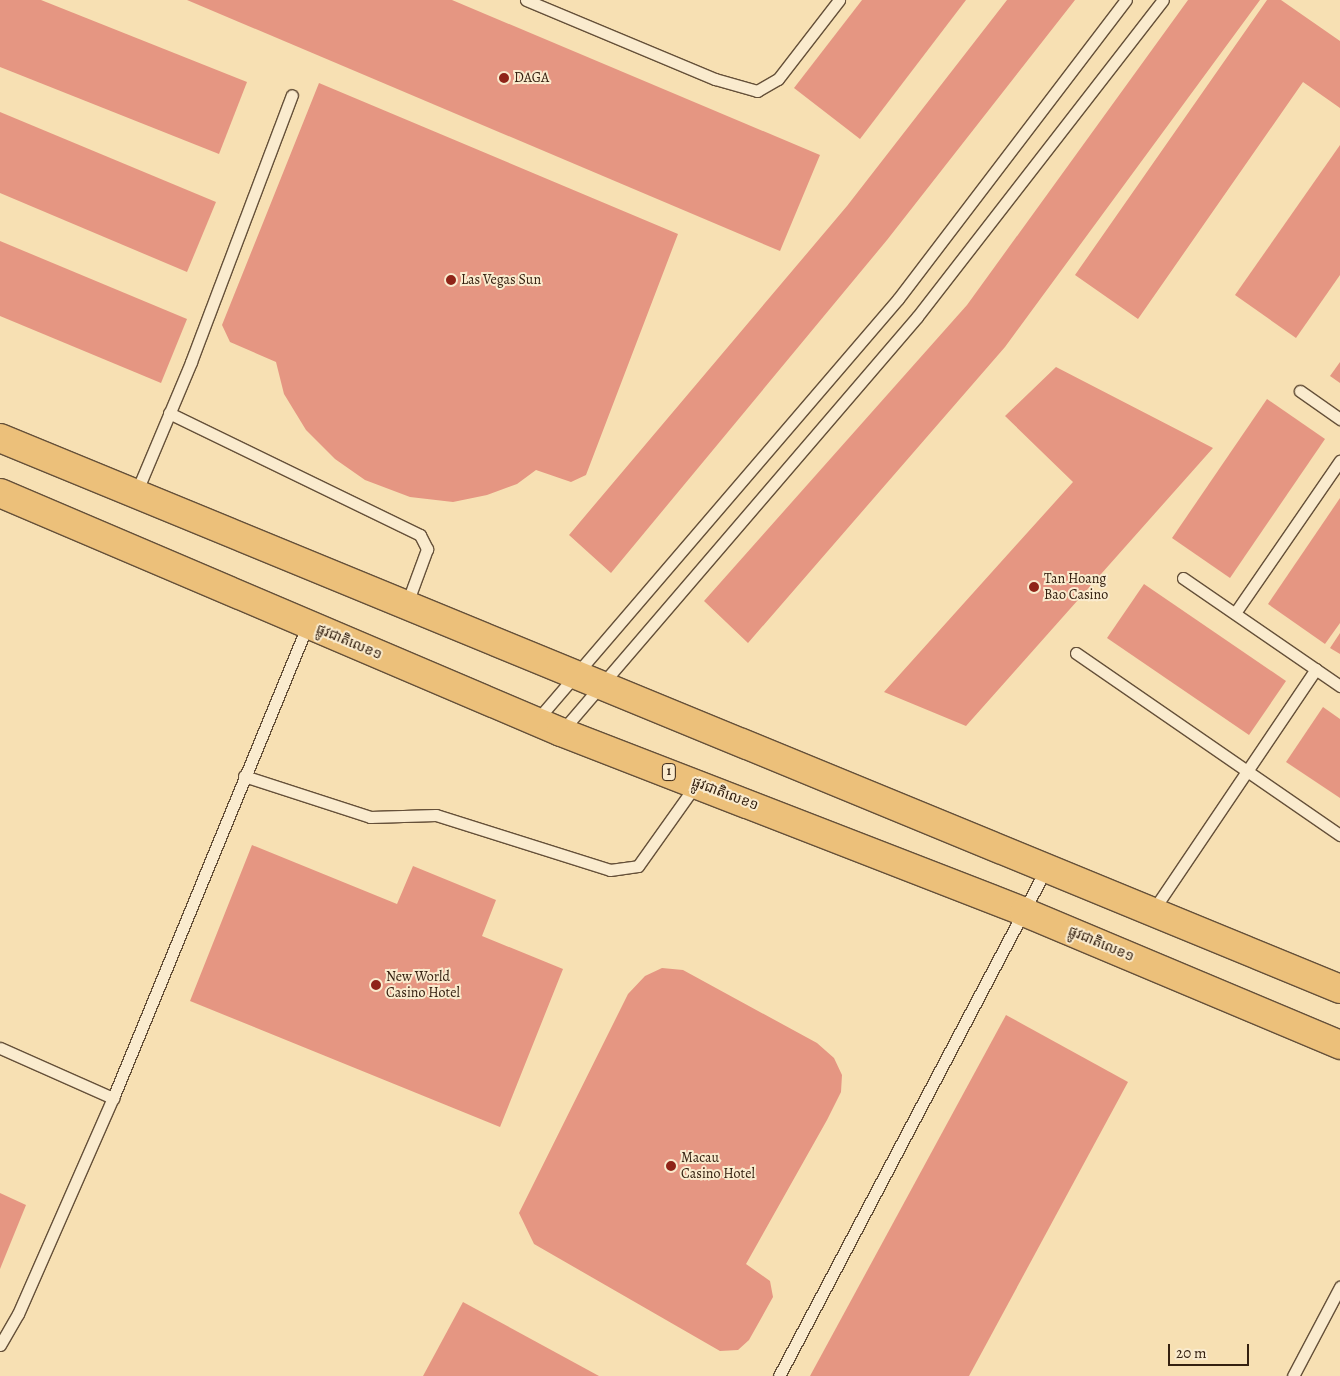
<!DOCTYPE html>
<meta charset="utf-8">
<style>
body{margin:0}
#map{position:relative;width:1340px;height:1376px;overflow:hidden;background:#f7e0b3;font-family:Alegreya,"Noto Sans Khmer",serif}
div>[style]{position:absolute}
.building>*{inset:0;background:#e59682}
.roads{filter:drop-shadow(1px 0 #655039) drop-shadow(-1px 0 #655039) drop-shadow(0 1px #655039) drop-shadow(0 -1px #655039)}
.service>*{height:11px;margin:-5.5px;padding:0 5.5px;transform-origin:5.5px;border-radius:5.5px;background:#faebce}
.trunk>*{height:28px;margin:-14px;padding:0 14px;transform-origin:14px;border-radius:14px;background:#ecc07a}
.dots>*{width:14px;height:14px;translate:-50% -50%;box-sizing:border-box;border:2px solid #faebce;border-radius:50%}
span{translate:-50% -50%;white-space:nowrap;text-align:center;line-height:1.15;-webkit-text-stroke:4px #faebce;paint-order:stroke}
.shield-label span{padding:1px 4px;background:#faebce;border:1px solid;border-radius:4px;-webkit-text-stroke-width:0}
.shield-label{font-size:12px;color:#342010;font-weight:700}
.poi-label{font-size:14px;color:#342010}
.left{translate:0 -50%;text-align:left}
.street-label{font-size:14px;color:#342010}
.scale{position:absolute;left:1168px;top:1344px;width:81px;height:22px;box-sizing:border-box;border:2px solid #342010;border-top:0;padding-left:6px;font-size:15px;line-height:18px;white-space:nowrap;color:#342010;-webkit-text-stroke:4px #faebce;paint-order:stroke}
</style>
<div id="map">
<div class="building">
<i style="clip-path:polygon(0 0,41px 0,247px 82px,219px 154px,0 67px)"></i>
<i style="clip-path:polygon(187px 0,452px 0,820px 155px,780px 251px)"></i>
<i style="clip-path:polygon(862px 0,966px 0,860px 139px,794px 88px)"></i>
<i style="clip-path:polygon(1007px 0,1075px 0,887px 240px,611px 573px,569px 535px,847px 206px)"></i>
<i style="clip-path:polygon(1188px 0,1260px 0,1005px 347px,748px 643px,704px 601px,967px 305px)"></i>
<i style="clip-path:polygon(1267px 0,1281px 0,1340px 41px,1340px 108px,1303px 82px,1138px 319px,1075px 275px)"></i>
<i style="clip-path:polygon(319px 83px,678px 234px,586px 475px,571px 482px,536px 470px,517px 484px,487px 495px,453px 502px,410px 497px,365px 480px,335px 459px,306px 430px,284px 394px,276px 362px,230px 342px,222px 325px)"></i>
<i style="clip-path:polygon(0 112px,216px 202px,187px 272px,0 193px)"></i>
<i style="clip-path:polygon(1340px 145px,1340px 275px,1296px 338px,1235px 295px)"></i>
<i style="clip-path:polygon(0 241px,187px 319px,161px 383px,0 316px)"></i>
<i style="clip-path:polygon(1340px 362px,1340px 383px,1330px 376px)"></i>
<i style="clip-path:polygon(1056px 367px,1213px 448px,966px 726px,884px 692px,1073px 482px,1005px 416px)"></i>
<i style="clip-path:polygon(1267px 399px,1325px 439px,1230px 578px,1172px 538px)"></i>
<i style="clip-path:polygon(1340px 498px,1340px 623px,1325px 644px,1268px 604px)"></i>
<i style="clip-path:polygon(1144px 584px,1286px 681px,1249px 735px,1107px 638px)"></i>
<i style="clip-path:polygon(1340px 633px,1340px 654px,1330px 648px)"></i>
<i style="clip-path:polygon(1323px 707px,1340px 719px,1340px 798px,1286px 762px)"></i>
<i style="clip-path:polygon(252px 845px,397px 904px,413px 866px,496px 900px,482px 936px,563px 969px,500px 1127px,190px 1001px)"></i>
<i style="clip-path:polygon(662px 968px,683px 970px,817px 1043px,834px 1058px,842px 1075px,841px 1092px,827px 1120px,746px 1264px,770px 1281px,773px 1297px,749px 1340px,738px 1350px,720px 1351px,534px 1244px,519px 1213px,628px 994px,645px 976px)"></i>
<i style="clip-path:polygon(1006px 1015px,1128px 1082px,969px 1376px,810px 1376px)"></i>
<i style="clip-path:polygon(0 1193px,26px 1205px,0 1269px)"></i>
<i style="clip-path:polygon(463px 1302px,599px 1376px,423px 1376px)"></i>
</div>
<div class="roads">
<div class="service">
<i style="left:526px;top:0;width:205px;rotate:22.7deg"></i>
<i style="left:715px;top:79px;width:44px;rotate:15.9deg"></i>
<i style="left:757px;top:91px;width:24px;rotate:-30deg"></i>
<i style="left:778px;top:79px;width:100px;rotate:-52.3deg"></i>
<i style="left:1300px;top:391px;width:49px;rotate:35deg"></i>
<i style="left:169px;top:413px;width:279px;rotate:25.9deg"></i>
<i style="left:420px;top:535px;width:16px;rotate:63deg"></i>
<i style="left:427px;top:549px;width:61px;rotate:110.2deg"></i>
<i style="left:136px;top:493px;width:142px;rotate:-67.2deg"></i>
<i style="left:191px;top:362px;width:285px;rotate:-69.3deg"></i>
<i style="left:1183px;top:578px;width:191px;rotate:34.5deg"></i>
<i style="left:1235px;top:613px;width:185px;rotate:-55.4deg"></i>
<i style="left:1076px;top:653px;width:321px;rotate:34.6deg"></i>
<i style="left:536px;top:721px;width:556px;rotate:-49.38deg"></i>
<i style="left:898px;top:299px;width:376px;rotate:-52.7deg"></i>
<i style="left:561px;top:732px;width:547px;rotate:-49.38deg"></i>
<i style="left:917px;top:317px;width:401px;rotate:-52.2deg"></i>
<i style="left:244px;top:776px;width:133px;rotate:18deg"></i>
<i style="left:370px;top:817px;width:66px;rotate:-1.7deg"></i>
<i style="left:436px;top:815px;width:182px;rotate:17.5deg"></i>
<i style="left:610px;top:870px;width:28px;rotate:-8deg"></i>
<i style="left:638px;top:866px;width:102px;rotate:-54.6deg"></i>
<i style="left:1152px;top:912px;width:293px;rotate:-56deg"></i>
<i style="left:0;top:1048px;width:124px;rotate:23.9deg"></i>
<i style="left:0;top:1345px;width:36px;rotate:-60deg"></i>
<i style="left:18px;top:1314px;width:236px;rotate:-66.3deg"></i>
<i style="left:113px;top:1098px;width:513px;rotate:-67.64deg"></i>
<i style="left:779px;top:1376px;width:573px;rotate:-62.23deg"></i>
<i style="left:1293px;top:1376px;width:101px;rotate:-62.2deg"></i>
</div>
<div class="trunk">
<i style="left:0;top:438px;width:1449px;rotate:22.35deg"></i>
<i style="left:0;top:493px;width:610px;rotate:23.08deg"></i>
<i style="left:561px;top:732px;width:497px;rotate:21.2deg"></i>
<i style="left:1024px;top:912px;width:343px;rotate:22.8deg"></i>
</div>
</div>
<div class="dots">
<i style="left:504px;top:78px;background:#8f2418"></i>
<i style="left:451px;top:280px;background:#8f2418"></i>
<i style="left:1034px;top:587px;background:#8f2418"></i>
<i style="left:376px;top:985px;background:#8f2418"></i>
<i style="left:671px;top:1166px;background:#8f2418"></i>
</div>
<div class="shield-label">
<span style="left:669px;top:772px">1</span>
</div>
<div class="poi-label">
<span class="left" style="left:514px;top:78px">DAGA</span>
<span class="left" style="left:461px;top:280px">Las Vegas Sun</span>
<span class="left" style="left:1044px;top:587px">Tan Hoang<br>Bao Casino</span>
<span class="left" style="left:386px;top:985px">New World<br>Casino Hotel</span>
<span class="left" style="left:681px;top:1166px">Macau<br>Casino Hotel</span>
</div>
<div class="street-label">
<span style="left:349px;top:642px;rotate:23deg">ផ្លូវជាតិលេខ១</span>
<span style="left:725px;top:794px;rotate:21deg">ផ្លូវជាតិលេខ១</span>
<span style="left:1101px;top:944px;rotate:23deg">ផ្លូវជាតិលេខ១</span>
</div>
<div class="scale">20 m</div>
</div>
